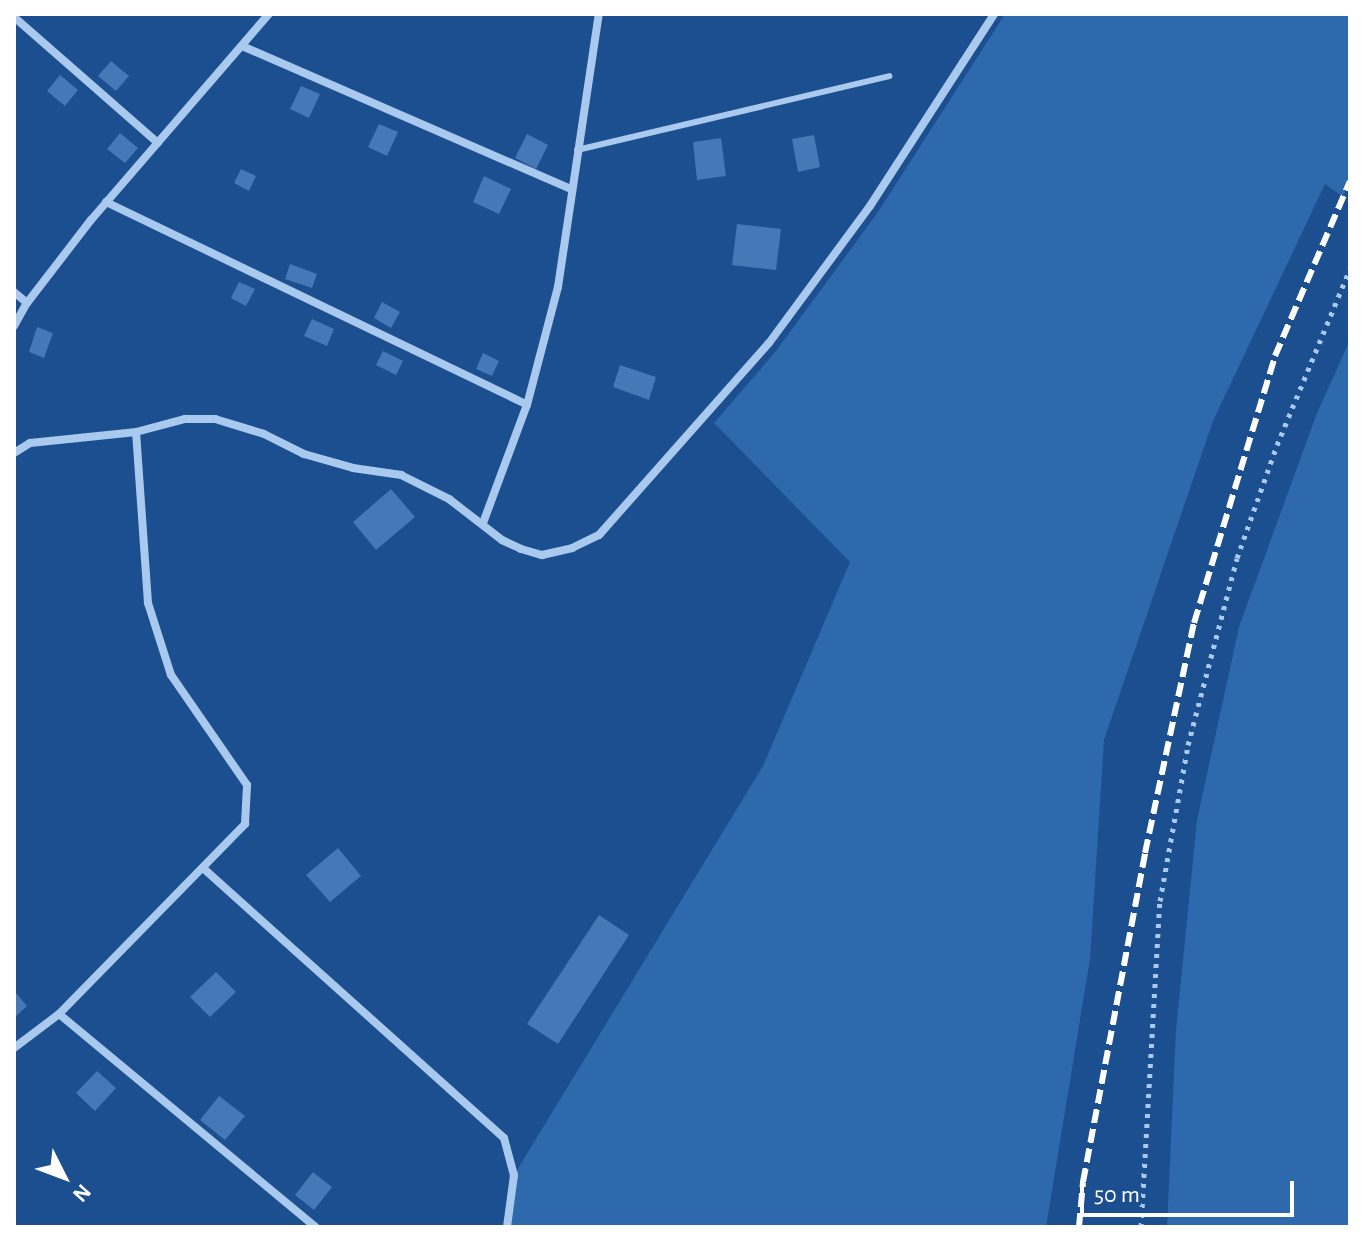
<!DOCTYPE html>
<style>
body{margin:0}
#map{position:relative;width:1364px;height:1241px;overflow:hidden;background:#1b4f8f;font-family:"Alegreya Sans",sans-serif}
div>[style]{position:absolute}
.green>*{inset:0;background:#2e69ad}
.building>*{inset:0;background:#4478b7}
.path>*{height:5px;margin-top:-2.5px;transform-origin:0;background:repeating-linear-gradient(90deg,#a9c9ee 0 4px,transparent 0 10px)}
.lane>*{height:6px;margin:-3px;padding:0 3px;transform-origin:3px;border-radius:3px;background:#a9c9ee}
.street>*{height:8px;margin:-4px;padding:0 4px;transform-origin:4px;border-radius:4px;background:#a9c9ee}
.rail>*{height:6px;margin-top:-3px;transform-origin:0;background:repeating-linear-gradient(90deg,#fff 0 14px,transparent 0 20px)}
span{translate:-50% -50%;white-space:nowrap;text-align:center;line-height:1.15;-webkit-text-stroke:7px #1b4f8f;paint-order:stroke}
.frame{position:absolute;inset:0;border:16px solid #fff;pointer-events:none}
.north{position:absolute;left:24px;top:1137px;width:80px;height:80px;-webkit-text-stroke:6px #1b4f8f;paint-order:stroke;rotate:132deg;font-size:22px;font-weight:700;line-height:32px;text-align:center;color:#fff}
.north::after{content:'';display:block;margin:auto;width:28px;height:36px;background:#fff;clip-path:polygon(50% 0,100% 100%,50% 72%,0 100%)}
.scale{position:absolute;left:1080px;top:1181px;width:214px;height:36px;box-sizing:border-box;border:4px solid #fff;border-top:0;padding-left:10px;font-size:24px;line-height:28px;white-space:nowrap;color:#fff;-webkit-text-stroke:6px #1b4f8f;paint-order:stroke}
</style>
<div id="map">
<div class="green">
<i style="clip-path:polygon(1005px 14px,1350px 14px,1350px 181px,1343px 197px,1325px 184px,1213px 421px,1104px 740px,1090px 959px,1046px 1227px,507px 1227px,514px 1175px,763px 766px,850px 562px,714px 423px,776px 351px,878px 212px)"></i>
<i style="clip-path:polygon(1350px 340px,1350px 1227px,1167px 1227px,1176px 1030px,1197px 820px,1239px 627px,1317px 413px)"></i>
</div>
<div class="building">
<i style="clip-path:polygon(111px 61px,129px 76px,116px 91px,98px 76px)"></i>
<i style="clip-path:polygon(60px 75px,78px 90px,65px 106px,47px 91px)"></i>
<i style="clip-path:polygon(301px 86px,320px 94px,309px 118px,290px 109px)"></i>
<i style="clip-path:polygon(379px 124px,398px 132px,387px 156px,368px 147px)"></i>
<i style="clip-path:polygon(120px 133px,138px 148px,125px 163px,107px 149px)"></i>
<i style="clip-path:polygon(527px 134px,548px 145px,536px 169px,515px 158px)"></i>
<i style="clip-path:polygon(814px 135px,820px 167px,798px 172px,792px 139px)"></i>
<i style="clip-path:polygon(721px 138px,726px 176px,697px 180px,693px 142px)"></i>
<i style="clip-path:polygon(241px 169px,256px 176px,249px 191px,234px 183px)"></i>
<i style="clip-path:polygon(484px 176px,511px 189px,499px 214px,473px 202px)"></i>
<i style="clip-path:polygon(737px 224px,781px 229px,776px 270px,732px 265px)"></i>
<i style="clip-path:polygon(290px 264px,317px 274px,312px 288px,285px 279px)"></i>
<i style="clip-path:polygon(239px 282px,255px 289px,246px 306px,231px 298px)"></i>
<i style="clip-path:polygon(382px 302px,400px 312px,391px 328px,374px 318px)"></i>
<i style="clip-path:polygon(312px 319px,334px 329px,327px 346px,304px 336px)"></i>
<i style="clip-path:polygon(37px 327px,53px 333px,44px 358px,29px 352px)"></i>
<i style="clip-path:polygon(383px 351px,403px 361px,396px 375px,376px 365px)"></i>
<i style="clip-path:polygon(483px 353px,499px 361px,492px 376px,476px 369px)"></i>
<i style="clip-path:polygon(620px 365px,656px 377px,649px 400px,613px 387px)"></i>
<i style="clip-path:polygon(391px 489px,415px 517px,376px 550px,353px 522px)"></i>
<i style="clip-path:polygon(338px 848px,361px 876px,330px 902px,306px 875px)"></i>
<i style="clip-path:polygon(599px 915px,629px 935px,558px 1044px,527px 1024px)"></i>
<i style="clip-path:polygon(216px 972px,236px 992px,210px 1017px,190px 997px)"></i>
<i style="clip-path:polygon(16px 993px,27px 1006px,14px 1018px,14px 994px)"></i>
<i style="clip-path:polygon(97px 1071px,116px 1088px,95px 1111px,76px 1093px)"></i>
<i style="clip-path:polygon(219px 1096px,245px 1116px,225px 1140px,200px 1120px)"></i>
<i style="clip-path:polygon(313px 1172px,332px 1187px,314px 1210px,295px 1195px)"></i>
</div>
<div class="path">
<i style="left:1141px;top:1227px;width:327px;rotate:-86.7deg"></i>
<i style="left:1160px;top:901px;width:158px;rotate:-79.8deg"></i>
<i style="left:1188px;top:745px;width:193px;rotate:-75.3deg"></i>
<i style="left:1237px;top:558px;width:120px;rotate:-70.5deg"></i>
<i style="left:1277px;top:445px;width:191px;rotate:-67.5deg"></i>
</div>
<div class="lane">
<i style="left:577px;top:150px;width:321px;rotate:-13.3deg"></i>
</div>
<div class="street">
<i style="left:14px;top:17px;width:191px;rotate:41.2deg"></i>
<i style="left:242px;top:46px;width:359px;rotate:23.5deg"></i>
<i style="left:106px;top:202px;width:467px;rotate:25.7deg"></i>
<i style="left:14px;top:292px;width:17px;rotate:40deg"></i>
<i style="left:14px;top:326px;width:26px;rotate:-61deg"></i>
<i style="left:27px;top:303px;width:105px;rotate:-52.4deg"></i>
<i style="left:91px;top:220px;width:272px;rotate:-49.2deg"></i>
<i style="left:14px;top:453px;width:19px;rotate:-32deg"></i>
<i style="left:30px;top:443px;width:107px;rotate:-5.9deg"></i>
<i style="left:136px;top:432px;width:51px;rotate:-14.9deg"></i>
<i style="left:185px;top:419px;width:30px"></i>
<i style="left:215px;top:419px;width:51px;rotate:17deg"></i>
<i style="left:264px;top:434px;width:45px;rotate:26.6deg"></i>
<i style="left:304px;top:454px;width:51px;rotate:15.9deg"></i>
<i style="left:353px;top:468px;width:49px;rotate:8.3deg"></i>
<i style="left:401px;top:475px;width:54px;rotate:26.6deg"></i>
<i style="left:449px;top:499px;width:67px;rotate:37.7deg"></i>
<i style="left:502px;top:540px;width:21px;rotate:25deg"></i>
<i style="left:521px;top:549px;width:22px;rotate:16deg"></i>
<i style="left:542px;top:555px;width:31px;rotate:-13deg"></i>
<i style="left:572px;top:548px;width:30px;rotate:-26deg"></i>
<i style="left:599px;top:535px;width:256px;rotate:-48.5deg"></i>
<i style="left:769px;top:343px;width:170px;rotate:-53.6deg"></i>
<i style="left:870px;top:206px;width:229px;rotate:-57.1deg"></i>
<i style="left:483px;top:523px;width:126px;rotate:-69.6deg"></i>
<i style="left:527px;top:405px;width:122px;rotate:-75.3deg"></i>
<i style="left:558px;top:287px;width:276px;rotate:-81.5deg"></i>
<i style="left:203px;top:868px;width:404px;rotate:41.9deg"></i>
<i style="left:504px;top:1138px;width:38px;rotate:75deg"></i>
<i style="left:514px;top:1175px;width:52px;rotate:97.7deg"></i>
<i style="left:59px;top:1014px;width:334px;rotate:39.7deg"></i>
<i style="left:14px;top:1048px;width:56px;rotate:-37.1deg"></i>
<i style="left:59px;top:1014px;width:266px;rotate:-45.6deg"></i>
<i style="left:245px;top:824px;width:39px;rotate:-87deg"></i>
<i style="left:247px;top:785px;width:134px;rotate:-124.6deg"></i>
<i style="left:171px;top:675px;width:76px;rotate:-107.7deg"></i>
<i style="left:148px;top:603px;width:171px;rotate:-94deg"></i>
</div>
<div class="rail">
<i style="left:1079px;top:1227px;width:45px;rotate:-84.9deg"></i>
<i style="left:1083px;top:1182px;width:335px;rotate:-79.3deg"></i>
<i style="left:1145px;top:853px;width:235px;rotate:-78deg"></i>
<i style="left:1194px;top:623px;width:279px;rotate:-73.1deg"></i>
<i style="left:1275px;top:356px;width:190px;rotate:-66.8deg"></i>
</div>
<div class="frame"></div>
<div class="north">N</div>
<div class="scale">50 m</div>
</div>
